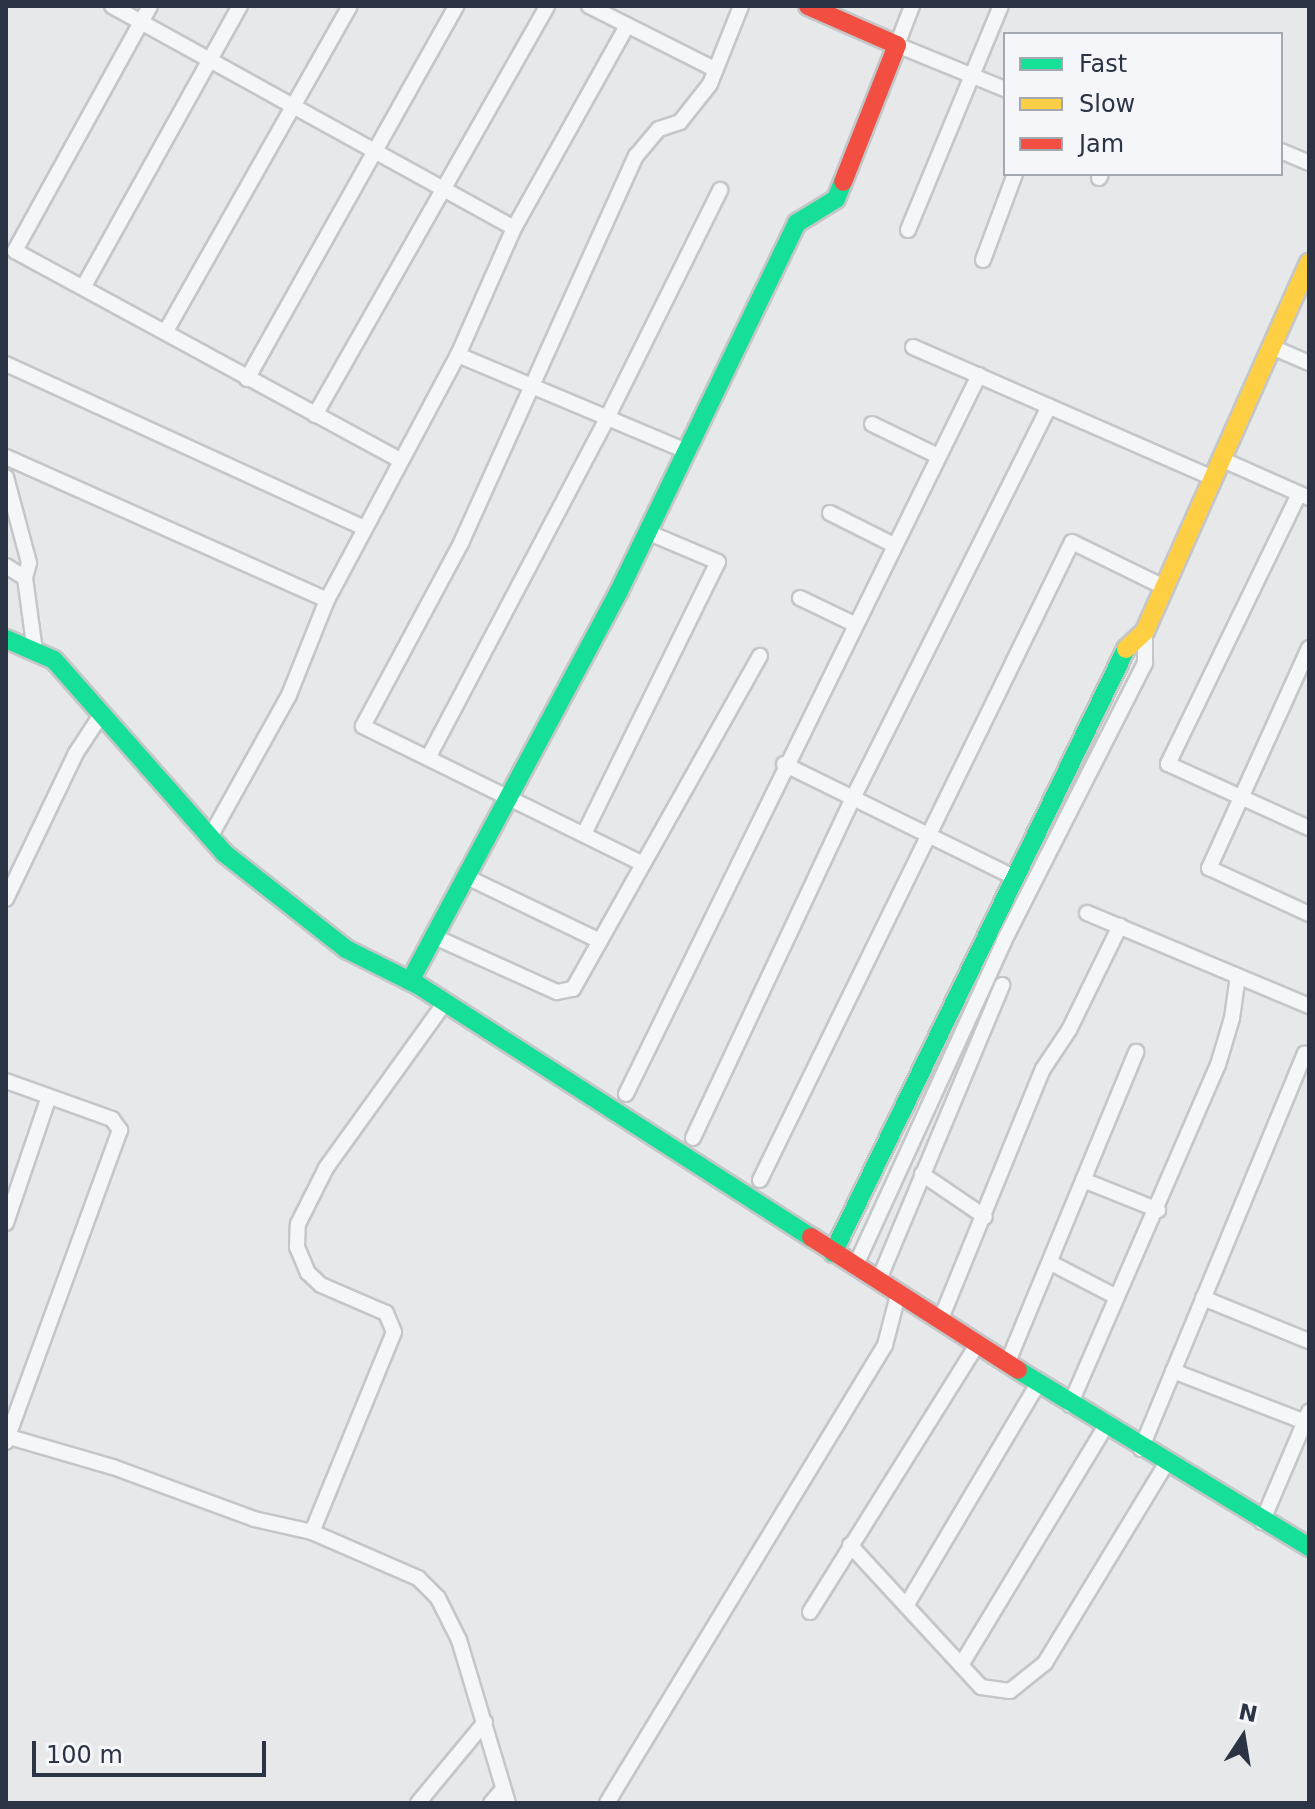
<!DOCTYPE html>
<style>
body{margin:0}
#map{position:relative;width:1315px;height:1809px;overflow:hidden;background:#e6e8ea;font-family:"DejaVu Sans",sans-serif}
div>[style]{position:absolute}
.roads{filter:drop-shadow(2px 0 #c4c6c8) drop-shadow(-2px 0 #c4c6c8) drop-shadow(0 2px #c4c6c8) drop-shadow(0 -2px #c4c6c8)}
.street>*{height:14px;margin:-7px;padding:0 7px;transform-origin:7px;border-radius:7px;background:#f5f6f7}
.fast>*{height:18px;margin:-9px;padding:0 9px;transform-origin:9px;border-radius:9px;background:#16e098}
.slow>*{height:18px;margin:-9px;padding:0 9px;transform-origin:9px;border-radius:9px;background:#ffcf43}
.jam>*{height:18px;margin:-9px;padding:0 9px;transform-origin:9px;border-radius:9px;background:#f24e42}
span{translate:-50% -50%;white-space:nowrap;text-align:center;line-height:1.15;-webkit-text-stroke:7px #f4f6f9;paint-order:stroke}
.frame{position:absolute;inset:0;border:8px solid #2b3445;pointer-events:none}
.legend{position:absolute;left:1003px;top:32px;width:280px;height:144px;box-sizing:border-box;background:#f4f6f9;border:2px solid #a4a8b1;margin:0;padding:10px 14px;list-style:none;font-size:24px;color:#2b3445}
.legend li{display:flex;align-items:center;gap:16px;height:40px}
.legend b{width:40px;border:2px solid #a4a8b1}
.north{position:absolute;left:1203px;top:1697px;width:80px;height:80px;-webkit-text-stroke:6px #f4f6f9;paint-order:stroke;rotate:12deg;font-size:22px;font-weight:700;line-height:32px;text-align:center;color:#2b3445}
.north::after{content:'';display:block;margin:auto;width:28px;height:36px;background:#2b3445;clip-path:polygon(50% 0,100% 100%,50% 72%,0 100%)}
.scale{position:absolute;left:32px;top:1741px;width:234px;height:36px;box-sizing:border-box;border:4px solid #2b3445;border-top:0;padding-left:10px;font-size:24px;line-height:28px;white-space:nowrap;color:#2b3445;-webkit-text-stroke:6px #f4f6f9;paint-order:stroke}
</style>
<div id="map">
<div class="roads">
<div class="street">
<i style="left:112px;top:6px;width:459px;rotate:28.9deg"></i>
<i style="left:150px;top:6px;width:280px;rotate:118.9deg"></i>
<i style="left:15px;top:251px;width:438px;rotate:28.5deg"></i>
<i style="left:589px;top:6px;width:140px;rotate:26.7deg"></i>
<i style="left:912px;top:6px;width:42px;rotate:111deg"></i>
<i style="left:897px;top:45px;width:117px;rotate:22.2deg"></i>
<i style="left:1281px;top:151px;width:30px;rotate:23deg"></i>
<i style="left:1099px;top:178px;width:4px;rotate:-63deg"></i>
<i style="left:908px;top:230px;width:243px;rotate:-67.5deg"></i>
<i style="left:983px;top:260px;width:92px;rotate:-69.6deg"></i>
<i style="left:84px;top:286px;width:321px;rotate:-60.9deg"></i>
<i style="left:166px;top:331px;width:373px;rotate:-60.5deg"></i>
<i style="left:913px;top:347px;width:327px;rotate:23.6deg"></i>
<i style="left:1272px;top:347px;width:40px;rotate:23.4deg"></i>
<i style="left:458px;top:355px;width:247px;rotate:22.8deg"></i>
<i style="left:6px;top:364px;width:395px;rotate:24.6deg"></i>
<i style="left:247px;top:379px;width:428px;rotate:-60.7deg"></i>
<i style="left:315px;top:415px;width:470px;rotate:-60.4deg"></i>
<i style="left:872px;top:424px;width:73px;rotate:25.9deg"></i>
<i style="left:6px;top:457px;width:351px;rotate:24deg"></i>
<i style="left:1221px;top:459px;width:96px;rotate:23.9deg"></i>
<i style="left:6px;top:477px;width:89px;rotate:75deg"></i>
<i style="left:29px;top:563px;width:16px;rotate:105deg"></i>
<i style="left:25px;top:578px;width:74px;rotate:82.2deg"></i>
<i style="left:1299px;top:494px;width:300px;rotate:115.9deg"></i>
<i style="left:1168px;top:764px;width:155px;rotate:24.4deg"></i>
<i style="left:830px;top:513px;width:72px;rotate:26.6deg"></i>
<i style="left:6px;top:566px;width:22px;rotate:32deg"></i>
<i style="left:800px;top:598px;width:60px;rotate:25.7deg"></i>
<i style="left:1309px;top:648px;width:242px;rotate:114.4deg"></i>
<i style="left:1209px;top:868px;width:110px;rotate:24.7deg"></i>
<i style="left:428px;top:758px;width:382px;rotate:-62.2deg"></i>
<i style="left:606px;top:420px;width:257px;rotate:-63.6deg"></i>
<i style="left:784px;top:764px;width:254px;rotate:26.2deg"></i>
<i style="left:584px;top:834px;width:303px;rotate:-63.8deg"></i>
<i style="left:718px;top:562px;width:77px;rotate:-157.1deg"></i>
<i style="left:210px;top:837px;width:162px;rotate:-60.9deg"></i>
<i style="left:289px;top:695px;width:102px;rotate:-68.2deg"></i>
<i style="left:327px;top:600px;width:278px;rotate:-61.9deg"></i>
<i style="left:458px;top:355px;width:139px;rotate:-66.2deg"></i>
<i style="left:514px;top:228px;width:231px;rotate:-60.8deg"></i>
<i style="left:643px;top:864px;width:312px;rotate:-153.8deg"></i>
<i style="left:363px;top:726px;width:208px;rotate:-61.8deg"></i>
<i style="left:461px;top:543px;width:425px;rotate:-65.7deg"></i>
<i style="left:636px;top:156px;width:35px;rotate:-50deg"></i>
<i style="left:659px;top:129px;width:22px;rotate:-18deg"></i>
<i style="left:680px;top:122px;width:48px;rotate:-51.7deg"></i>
<i style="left:710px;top:84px;width:84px;rotate:-68.3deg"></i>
<i style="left:469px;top:878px;width:145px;rotate:25.7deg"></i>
<i style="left:6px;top:899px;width:162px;rotate:-64.4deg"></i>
<i style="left:76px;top:753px;width:45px;rotate:-56.7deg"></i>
<i style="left:1087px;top:913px;width:241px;rotate:22.7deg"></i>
<i style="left:435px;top:937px;width:134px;rotate:24.3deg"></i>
<i style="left:557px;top:992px;width:16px;rotate:-11deg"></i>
<i style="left:573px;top:989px;width:382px;rotate:-60.7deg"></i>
<i style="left:6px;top:1081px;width:113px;rotate:19.7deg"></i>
<i style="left:112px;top:1119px;width:14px;rotate:54deg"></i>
<i style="left:120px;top:1130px;width:332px;rotate:110.1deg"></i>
<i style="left:626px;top:1094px;width:801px;rotate:-63.85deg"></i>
<i style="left:693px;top:1138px;width:376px;rotate:-64.8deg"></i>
<i style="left:853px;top:798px;width:438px;rotate:-63.4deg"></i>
<i style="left:922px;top:1174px;width:76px;rotate:34.3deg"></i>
<i style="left:760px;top:1180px;width:710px;rotate:-63.94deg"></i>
<i style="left:1072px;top:542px;width:102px;rotate:26.1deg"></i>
<i style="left:1083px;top:1180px;width:81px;rotate:21.8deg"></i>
<i style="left:6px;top:1223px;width:133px;rotate:-71.2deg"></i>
<i style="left:1051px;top:1263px;width:74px;rotate:27.3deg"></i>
<i style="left:855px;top:1267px;width:358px;rotate:-65.4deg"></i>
<i style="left:1004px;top:941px;width:312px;rotate:-63.1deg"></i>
<i style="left:1145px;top:663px;width:32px;rotate:-90deg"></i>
<i style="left:878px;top:1282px;width:322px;rotate:-67.3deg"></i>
<i style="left:1203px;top:1298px;width:114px;rotate:22.1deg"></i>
<i style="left:940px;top:1321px;width:272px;rotate:-67.8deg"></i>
<i style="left:1043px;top:1069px;width:47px;rotate:-56.3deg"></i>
<i style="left:1069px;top:1030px;width:116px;rotate:-63.9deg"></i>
<i style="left:1007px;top:1364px;width:338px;rotate:-67.5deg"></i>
<i style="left:1173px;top:1371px;width:142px;rotate:21.1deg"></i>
<i style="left:1070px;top:1405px;width:371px;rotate:-66.5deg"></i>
<i style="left:1218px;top:1065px;width:49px;rotate:-73.4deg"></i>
<i style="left:1232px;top:1018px;width:42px;rotate:-81.9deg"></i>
<i style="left:6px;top:1436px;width:111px;rotate:16.2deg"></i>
<i style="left:113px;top:1467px;width:150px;rotate:20.2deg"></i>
<i style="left:254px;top:1519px;width:59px;rotate:12.6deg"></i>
<i style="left:312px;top:1532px;width:116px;rotate:23.5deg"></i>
<i style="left:418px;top:1578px;width:28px;rotate:45deg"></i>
<i style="left:438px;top:1598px;width:47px;rotate:63.4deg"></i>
<i style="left:459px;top:1640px;width:170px;rotate:73.3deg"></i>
<i style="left:1141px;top:1449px;width:428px;rotate:-67.5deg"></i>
<i style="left:1305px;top:1054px;width:4px;rotate:27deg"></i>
<i style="left:1262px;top:1522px;width:120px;rotate:-66.9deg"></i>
<i style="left:312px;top:1532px;width:216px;rotate:-67.7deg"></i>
<i style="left:394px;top:1332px;width:21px;rotate:-113deg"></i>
<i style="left:386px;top:1313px;width:71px;rotate:-156.7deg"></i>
<i style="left:321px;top:1285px;width:18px;rotate:-137deg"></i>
<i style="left:308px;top:1273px;width:28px;rotate:-113deg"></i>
<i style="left:297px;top:1247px;width:23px;rotate:-88deg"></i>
<i style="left:298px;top:1224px;width:63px;rotate:-63.4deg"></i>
<i style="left:326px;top:1168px;width:201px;rotate:-54.3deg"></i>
<i style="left:850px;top:1545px;width:193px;rotate:47.3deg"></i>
<i style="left:981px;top:1687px;width:29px;rotate:8deg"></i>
<i style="left:1010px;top:1691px;width:45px;rotate:-38.7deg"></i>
<i style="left:1045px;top:1663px;width:233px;rotate:-58.7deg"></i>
<i style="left:906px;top:1606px;width:258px;rotate:-59.3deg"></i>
<i style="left:810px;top:1612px;width:315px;rotate:-58deg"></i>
<i style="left:961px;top:1665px;width:278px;rotate:-58.8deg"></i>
<i style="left:418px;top:1803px;width:105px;rotate:-50.4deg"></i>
<i style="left:491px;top:1803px;width:18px;rotate:-49deg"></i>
<i style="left:607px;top:1803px;width:536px;rotate:-58.74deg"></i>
<i style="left:885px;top:1345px;width:52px;rotate:-75.4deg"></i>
</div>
<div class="fast">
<i style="left:6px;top:639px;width:52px;rotate:23.6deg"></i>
<i style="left:54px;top:660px;width:257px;rotate:48.6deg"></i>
<i style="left:224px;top:853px;width:155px;rotate:38.2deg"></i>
<i style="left:346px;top:949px;width:80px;rotate:26.6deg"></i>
<i style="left:418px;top:985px;width:467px;rotate:32.7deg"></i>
<i style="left:410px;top:981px;width:442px;rotate:-61.8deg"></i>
<i style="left:619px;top:591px;width:409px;rotate:-64.2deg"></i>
<i style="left:797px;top:223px;width:46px;rotate:-31.6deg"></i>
<i style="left:836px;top:199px;width:18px;rotate:-68deg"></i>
<i style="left:833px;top:1253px;width:671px;rotate:-64.12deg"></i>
<i style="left:1018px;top:1370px;width:341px;rotate:31.3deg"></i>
</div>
<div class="slow">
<i style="left:1126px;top:649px;width:26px;rotate:-43deg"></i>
<i style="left:1145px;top:631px;width:403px;rotate:-66deg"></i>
</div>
<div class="jam">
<i style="left:808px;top:6px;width:97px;rotate:23.7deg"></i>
<i style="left:897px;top:45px;width:147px;rotate:111.5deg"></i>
<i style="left:811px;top:1237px;width:246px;rotate:32.7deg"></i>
</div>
</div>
<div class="frame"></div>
<ul class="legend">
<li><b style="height:10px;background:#16e098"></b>Fast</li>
<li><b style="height:10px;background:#ffcf43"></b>Slow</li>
<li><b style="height:10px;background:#f24e42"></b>Jam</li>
</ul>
<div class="north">N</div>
<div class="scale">100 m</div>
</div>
